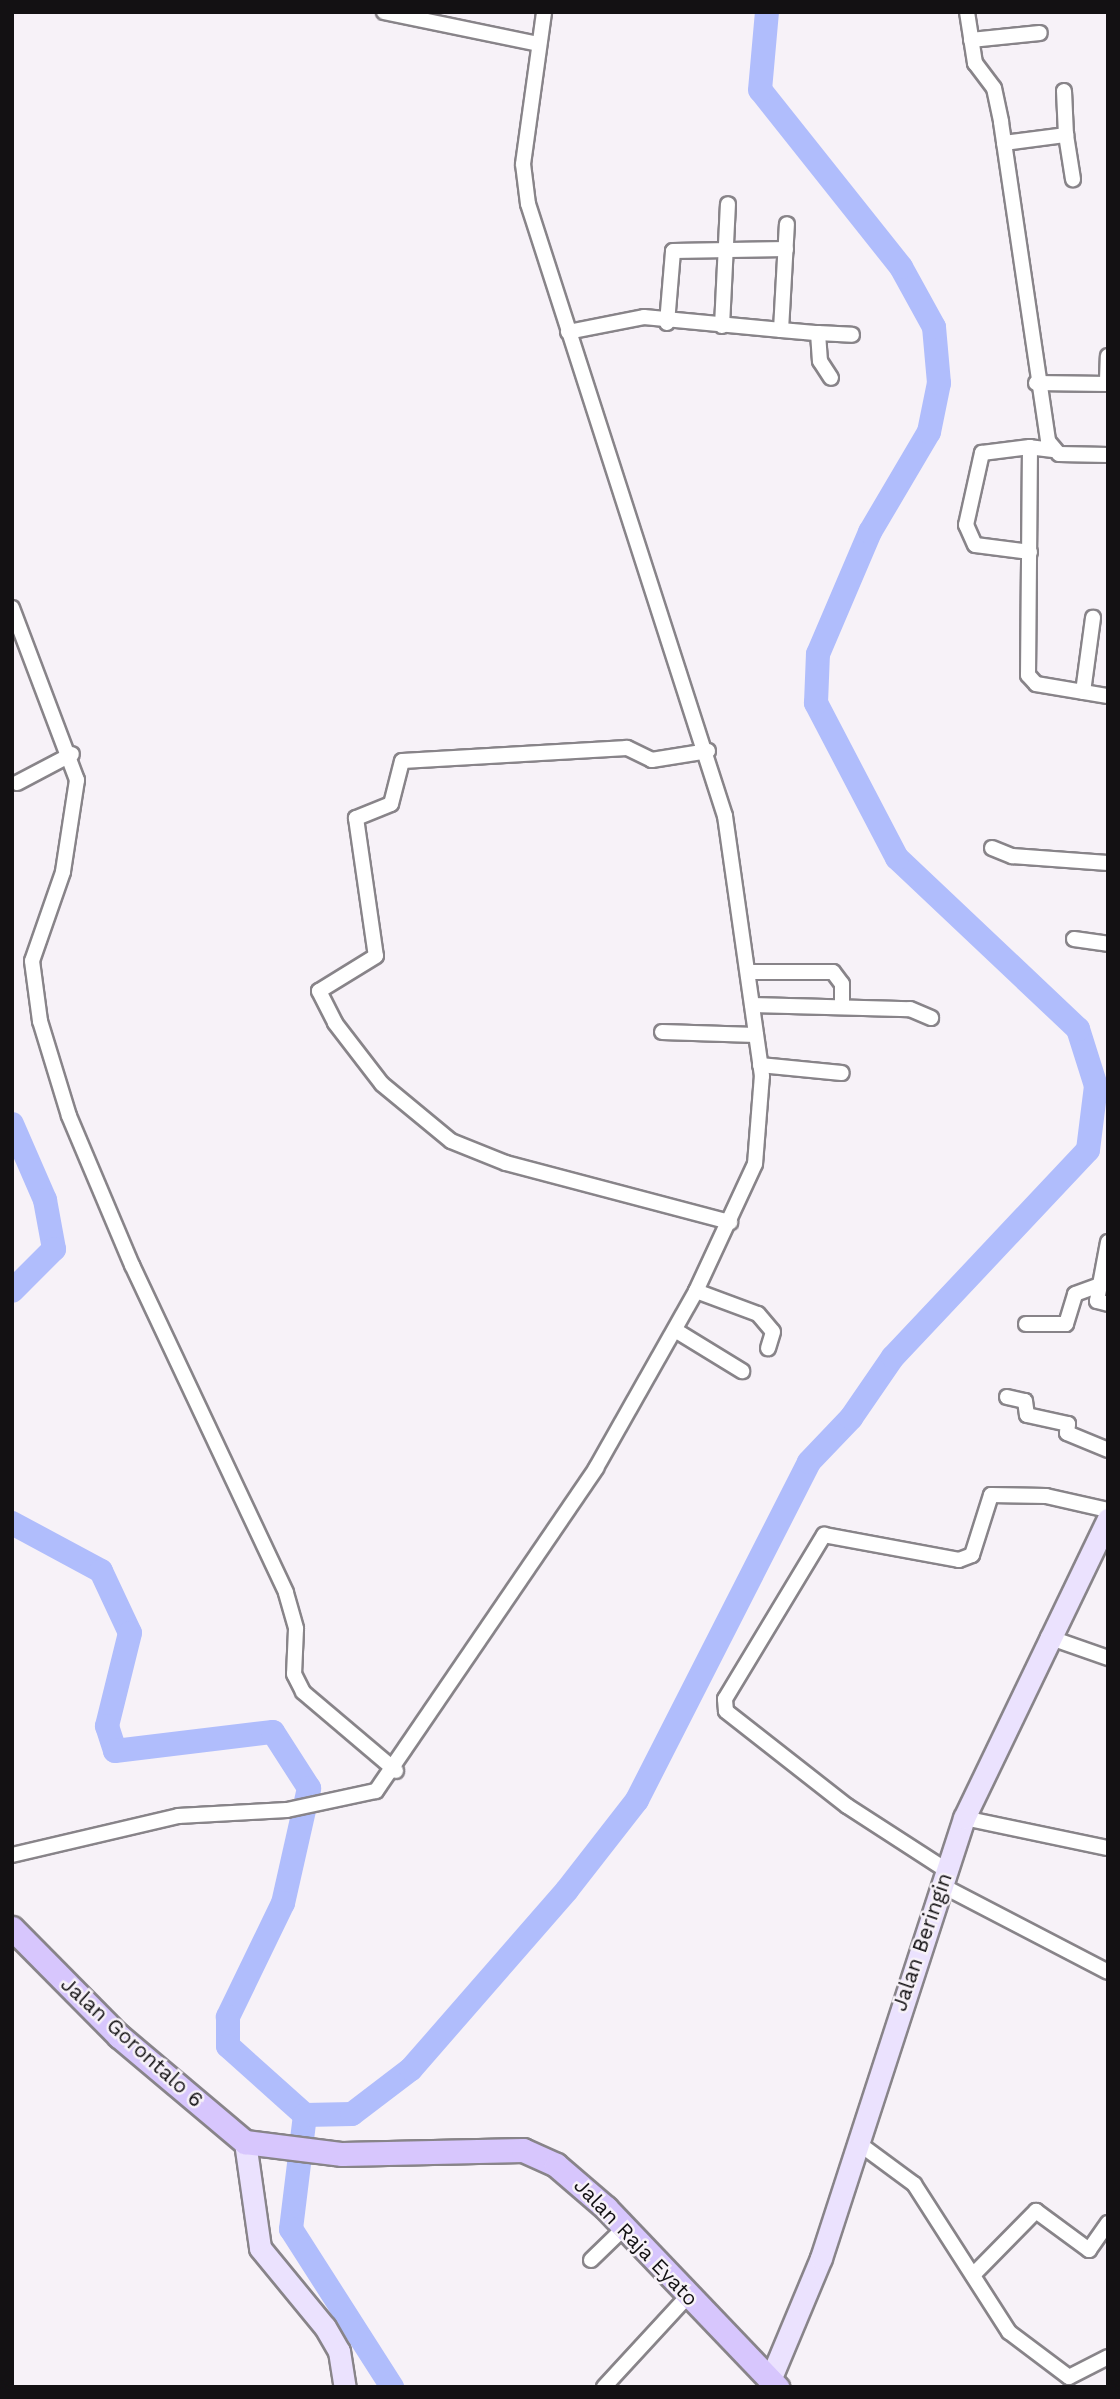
<!DOCTYPE html>
<style>
body{margin:0}
#map{position:relative;width:1120px;height:2399px;overflow:hidden;background:#f7f2f8;font-family:"Work Sans",sans-serif}
div>[style]{position:absolute}
.river>*{height:24px;margin:-12px;padding:0 12px;transform-origin:12px;border-radius:12px;background:#b0bdfc}
.roads{filter:drop-shadow(2px 0 #888489) drop-shadow(-2px 0 #888489) drop-shadow(0 2px #888489) drop-shadow(0 -2px #888489)}
.street>*{height:14px;margin:-7px;padding:0 7px;transform-origin:7px;border-radius:7px;background:#fff}
.secondary>*{height:21px;margin:-10.5px;padding:0 10.5px;transform-origin:10.5px;border-radius:10.5px;background:#ebe2fe}
.primary>*{height:23px;margin:-11.5px;padding:0 11.5px;transform-origin:11.5px;border-radius:11.5px;background:#d7c6fd}
span{translate:-50% -50%;white-space:nowrap;text-align:center;line-height:1.15;-webkit-text-stroke:5px #f7f2f8;paint-order:stroke}
.street-label{font-size:21px;color:#131113}
.frame{position:absolute;inset:0;border:14px solid #131113;pointer-events:none}
</style>
<div id="map">
<div class="river">
<i style="left:12px;top:1124px;width:83px;rotate:66.5deg"></i>
<i style="left:45px;top:1200px;width:50px;rotate:79.6deg"></i>
<i style="left:54px;top:1249px;width:59px;rotate:135deg"></i>
<i style="left:12px;top:1523px;width:101px;rotate:28.3deg"></i>
<i style="left:101px;top:1571px;width:68px;rotate:64.9deg"></i>
<i style="left:130px;top:1633px;width:96px;rotate:103.9deg"></i>
<i style="left:107px;top:1726px;width:26px;rotate:72deg"></i>
<i style="left:115px;top:1751px;width:159px;rotate:-6.9deg"></i>
<i style="left:273px;top:1732px;width:67px;rotate:57.3deg"></i>
<i style="left:309px;top:1788px;width:118px;rotate:102.7deg"></i>
<i style="left:283px;top:1903px;width:127px;rotate:115.8deg"></i>
<i style="left:228px;top:2017px;width:29px;rotate:90deg"></i>
<i style="left:228px;top:2046px;width:103px;rotate:41.9deg"></i>
<i style="left:305px;top:2115px;width:115px;rotate:97deg"></i>
<i style="left:291px;top:2229px;width:188px;rotate:57.4deg"></i>
<i style="left:305px;top:2115px;width:47px;rotate:-1.2deg"></i>
<i style="left:352px;top:2114px;width:74px;rotate:-37.3deg"></i>
<i style="left:411px;top:2069px;width:237px;rotate:-48.9deg"></i>
<i style="left:567px;top:1890px;width:114px;rotate:-52.1deg"></i>
<i style="left:637px;top:1800px;width:379px;rotate:-63deg"></i>
<i style="left:809px;top:1462px;width:61px;rotate:-46.3deg"></i>
<i style="left:851px;top:1418px;width:74px;rotate:-55.5deg"></i>
<i style="left:893px;top:1357px;width:284px;rotate:-46.7deg"></i>
<i style="left:1088px;top:1150px;width:64px;rotate:-82.9deg"></i>
<i style="left:1096px;top:1086px;width:60px;rotate:-107.5deg"></i>
<i style="left:1078px;top:1029px;width:249px;rotate:-136.6deg"></i>
<i style="left:897px;top:858px;width:175px;rotate:-117.6deg"></i>
<i style="left:816px;top:703px;width:49px;rotate:-87.7deg"></i>
<i style="left:818px;top:654px;width:133px;rotate:-66.9deg"></i>
<i style="left:870px;top:532px;width:116px;rotate:-59.5deg"></i>
<i style="left:929px;top:432px;width:50px;rotate:-78.5deg"></i>
<i style="left:939px;top:383px;width:56px;rotate:-95.1deg"></i>
<i style="left:934px;top:327px;width:68px;rotate:-118.8deg"></i>
<i style="left:901px;top:267px;width:226px;rotate:-128.5deg"></i>
<i style="left:760px;top:90px;width:78px;rotate:-84.9deg"></i>
</div>
<div class="roads">
<div class="street">
<i style="left:384px;top:12px;width:157px;rotate:11.7deg"></i>
<i style="left:967px;top:12px;width:52px;rotate:81.1deg"></i>
<i style="left:975px;top:63px;width:31px;rotate:53deg"></i>
<i style="left:994px;top:88px;width:35px;rotate:78deg"></i>
<i style="left:1001px;top:122px;width:322px;rotate:81.6deg"></i>
<i style="left:1048px;top:441px;width:17px;rotate:50deg"></i>
<i style="left:1059px;top:454px;width:49px;rotate:1.2deg"></i>
<i style="left:971px;top:40px;width:69px;rotate:-5.8deg"></i>
<i style="left:1066px;top:135px;width:45px;rotate:81deg"></i>
<i style="left:1004px;top:143px;width:63px;rotate:-7.4deg"></i>
<i style="left:1066px;top:135px;width:44px;rotate:-92.6deg"></i>
<i style="left:667px;top:323px;width:72px;rotate:-85.2deg"></i>
<i style="left:673px;top:251px;width:113px;rotate:-1deg"></i>
<i style="left:722px;top:326px;width:122px;rotate:-87.2deg"></i>
<i style="left:781px;top:330px;width:37px;rotate:5deg"></i>
<i style="left:818px;top:333px;width:28px;rotate:86deg"></i>
<i style="left:820px;top:361px;width:20px;rotate:57deg"></i>
<i style="left:568px;top:332px;width:77px;rotate:-11.2deg"></i>
<i style="left:644px;top:317px;width:138px;rotate:5.4deg"></i>
<i style="left:781px;top:330px;width:106px;rotate:-86.8deg"></i>
<i style="left:818px;top:333px;width:34px;rotate:3deg"></i>
<i style="left:1107px;top:380px;width:24px;rotate:-88deg"></i>
<i style="left:1036px;top:383px;width:72px;rotate:0.8deg"></i>
<i style="left:1053px;top:450px;width:23px;rotate:-173deg"></i>
<i style="left:1030px;top:447px;width:228px;rotate:90.5deg"></i>
<i style="left:1028px;top:675px;width:12px;rotate:48deg"></i>
<i style="left:1036px;top:684px;width:73px;rotate:9.5deg"></i>
<i style="left:1030px;top:552px;width:55px;rotate:-172.7deg"></i>
<i style="left:975px;top:545px;width:22px;rotate:-114deg"></i>
<i style="left:966px;top:525px;width:74px;rotate:-77.5deg"></i>
<i style="left:982px;top:453px;width:48px;rotate:-7.1deg"></i>
<i style="left:12px;top:608px;width:184px;rotate:69.3deg"></i>
<i style="left:77px;top:780px;width:93px;rotate:98.7deg"></i>
<i style="left:63px;top:872px;width:94px;rotate:109.2deg"></i>
<i style="left:32px;top:961px;width:61px;rotate:82.4deg"></i>
<i style="left:40px;top:1021px;width:99px;rotate:73deg"></i>
<i style="left:69px;top:1116px;width:162px;rotate:67.1deg"></i>
<i style="left:132px;top:1265px;width:362px;rotate:64.8deg"></i>
<i style="left:286px;top:1593px;width:37px;rotate:74deg"></i>
<i style="left:296px;top:1629px;width:45px;rotate:92.5deg"></i>
<i style="left:294px;top:1674px;width:20px;rotate:63deg"></i>
<i style="left:303px;top:1692px;width:122px;rotate:40.3deg"></i>
<i style="left:1083px;top:692px;width:75px;rotate:-82.3deg"></i>
<i style="left:708px;top:751px;width:57px;rotate:170.9deg"></i>
<i style="left:652px;top:760px;width:28px;rotate:-154deg"></i>
<i style="left:627px;top:748px;width:225px;rotate:176.7deg"></i>
<i style="left:402px;top:761px;width:44px;rotate:104.3deg"></i>
<i style="left:391px;top:804px;width:38px;rotate:158deg"></i>
<i style="left:356px;top:818px;width:139px;rotate:81.8deg"></i>
<i style="left:376px;top:956px;width:67px;rotate:148.4deg"></i>
<i style="left:319px;top:991px;width:36px;rotate:63deg"></i>
<i style="left:335px;top:1023px;width:77px;rotate:52.4deg"></i>
<i style="left:382px;top:1084px;width:89px;rotate:39.6deg"></i>
<i style="left:451px;top:1141px;width:59px;rotate:21.8deg"></i>
<i style="left:506px;top:1163px;width:232px;rotate:14.8deg"></i>
<i style="left:17px;top:783px;width:62px;rotate:-27.8deg"></i>
<i style="left:992px;top:848px;width:22px;rotate:22deg"></i>
<i style="left:1012px;top:856px;width:96px;rotate:4.2deg"></i>
<i style="left:1074px;top:939px;width:34px;rotate:8deg"></i>
<i style="left:749px;top:972px;width:84px"></i>
<i style="left:833px;top:972px;width:15px;rotate:53deg"></i>
<i style="left:842px;top:984px;width:22px;rotate:90deg"></i>
<i style="left:752px;top:1005px;width:158px;rotate:1.5deg"></i>
<i style="left:910px;top:1009px;width:23px;rotate:23deg"></i>
<i style="left:662px;top:1032px;width:94px;rotate:1.8deg"></i>
<i style="left:760px;top:1065px;width:82px;rotate:5.6deg"></i>
<i style="left:1108px;top:1242px;width:60px;rotate:100.6deg"></i>
<i style="left:1097px;top:1301px;width:11px;rotate:15deg"></i>
<i style="left:696px;top:1291px;width:66px;rotate:20.4deg"></i>
<i style="left:758px;top:1314px;width:23px;rotate:50deg"></i>
<i style="left:773px;top:1332px;width:17px;rotate:107deg"></i>
<i style="left:1026px;top:1324px;width:40px"></i>
<i style="left:1066px;top:1324px;width:31px;rotate:-73deg"></i>
<i style="left:1075px;top:1294px;width:27px;rotate:-20deg"></i>
<i style="left:675px;top:1330px;width:79px;rotate:31.5deg"></i>
<i style="left:1007px;top:1397px;width:18px;rotate:13deg"></i>
<i style="left:1025px;top:1401px;width:14px;rotate:82deg"></i>
<i style="left:1027px;top:1415px;width:42px;rotate:12.4deg"></i>
<i style="left:1068px;top:1424px;width:9px;rotate:96deg"></i>
<i style="left:1067px;top:1433px;width:44px;rotate:22.5deg"></i>
<i style="left:1048px;top:1637px;width:64px;rotate:19.3deg"></i>
<i style="left:964px;top:1818px;width:147px;rotate:11.8deg"></i>
<i style="left:12px;top:1855px;width:171px;rotate:-13.2deg"></i>
<i style="left:178px;top:1816px;width:109px;rotate:-3.2deg"></i>
<i style="left:287px;top:1810px;width:91px;rotate:-12.1deg"></i>
<i style="left:376px;top:1791px;width:391px;rotate:-55.7deg"></i>
<i style="left:596px;top:1468px;width:203px;rotate:-60.5deg"></i>
<i style="left:696px;top:1291px;width:140px;rotate:-65.1deg"></i>
<i style="left:755px;top:1164px;width:88px;rotate:-85.5deg"></i>
<i style="left:762px;top:1076px;width:263px;rotate:-98.1deg"></i>
<i style="left:725px;top:816px;width:643px;rotate:-107.84deg"></i>
<i style="left:528px;top:204px;width:40px;rotate:-97.1deg"></i>
<i style="left:523px;top:164px;width:153px;rotate:-82.1deg"></i>
<i style="left:946px;top:1870px;width:118px;rotate:-147.1deg"></i>
<i style="left:847px;top:1806px;width:154px;rotate:-141.9deg"></i>
<i style="left:726px;top:1711px;width:12px;rotate:-95deg"></i>
<i style="left:725px;top:1699px;width:192px;rotate:-58.9deg"></i>
<i style="left:824px;top:1535px;width:137px;rotate:10.5deg"></i>
<i style="left:959px;top:1560px;width:14px;rotate:-21deg"></i>
<i style="left:972px;top:1555px;width:63px;rotate:-72.4deg"></i>
<i style="left:991px;top:1495px;width:55px;rotate:1deg"></i>
<i style="left:1046px;top:1496px;width:64px;rotate:12.7deg"></i>
<i style="left:941px;top:1885px;width:188px;rotate:27.5deg"></i>
<i style="left:857px;top:2142px;width:71px;rotate:36.4deg"></i>
<i style="left:914px;top:2184px;width:176px;rotate:57.3deg"></i>
<i style="left:1009px;top:2332px;width:75px;rotate:36.9deg"></i>
<i style="left:1069px;top:2377px;width:44px;rotate:-27.1deg"></i>
<i style="left:591px;top:2260px;width:46px;rotate:-44.1deg"></i>
<i style="left:973px;top:2275px;width:90px;rotate:-45.5deg"></i>
<i style="left:1036px;top:2211px;width:66px;rotate:36.3deg"></i>
<i style="left:1089px;top:2250px;width:33px;rotate:-55deg"></i>
<i style="left:604px;top:2387px;width:124px;rotate:-47.3deg"></i>
</div>
<div class="secondary">
<i style="left:245px;top:2142px;width:107px;rotate:81.9deg"></i>
<i style="left:260px;top:2248px;width:102px;rotate:50.6deg"></i>
<i style="left:325px;top:2327px;width:28px;rotate:60deg"></i>
<i style="left:339px;top:2351px;width:36px;rotate:81deg"></i>
<i style="left:770px;top:2380px;width:132px;rotate:-67.3deg"></i>
<i style="left:821px;top:2258px;width:463px;rotate:-72deg"></i>
<i style="left:964px;top:1818px;width:332px;rotate:-64.3deg"></i>
</div>
<div class="primary">
<i style="left:12px;top:1928px;width:152px;rotate:45.3deg"></i>
<i style="left:119px;top:2036px;width:165px;rotate:40.1deg"></i>
<i style="left:245px;top:2142px;width:98px;rotate:7.1deg"></i>
<i style="left:342px;top:2154px;width:181px;rotate:-1.3deg"></i>
<i style="left:523px;top:2150px;width:36px;rotate:24deg"></i>
<i style="left:556px;top:2165px;width:66px;rotate:40.7deg"></i>
<i style="left:606px;top:2208px;width:248px;rotate:46.3deg"></i>
</div>
</div>
<div class="street-label">
<span style="left:922px;top:1942px;rotate:-71deg">Jalan Beringin</span>
<span style="left:132px;top:2042px;rotate:42deg">Jalan Gorontalo 6</span>
<span style="left:636px;top:2242px;rotate:46deg">Jalan Raja Eyato</span>
</div>
<div class="frame"></div>
</div>
